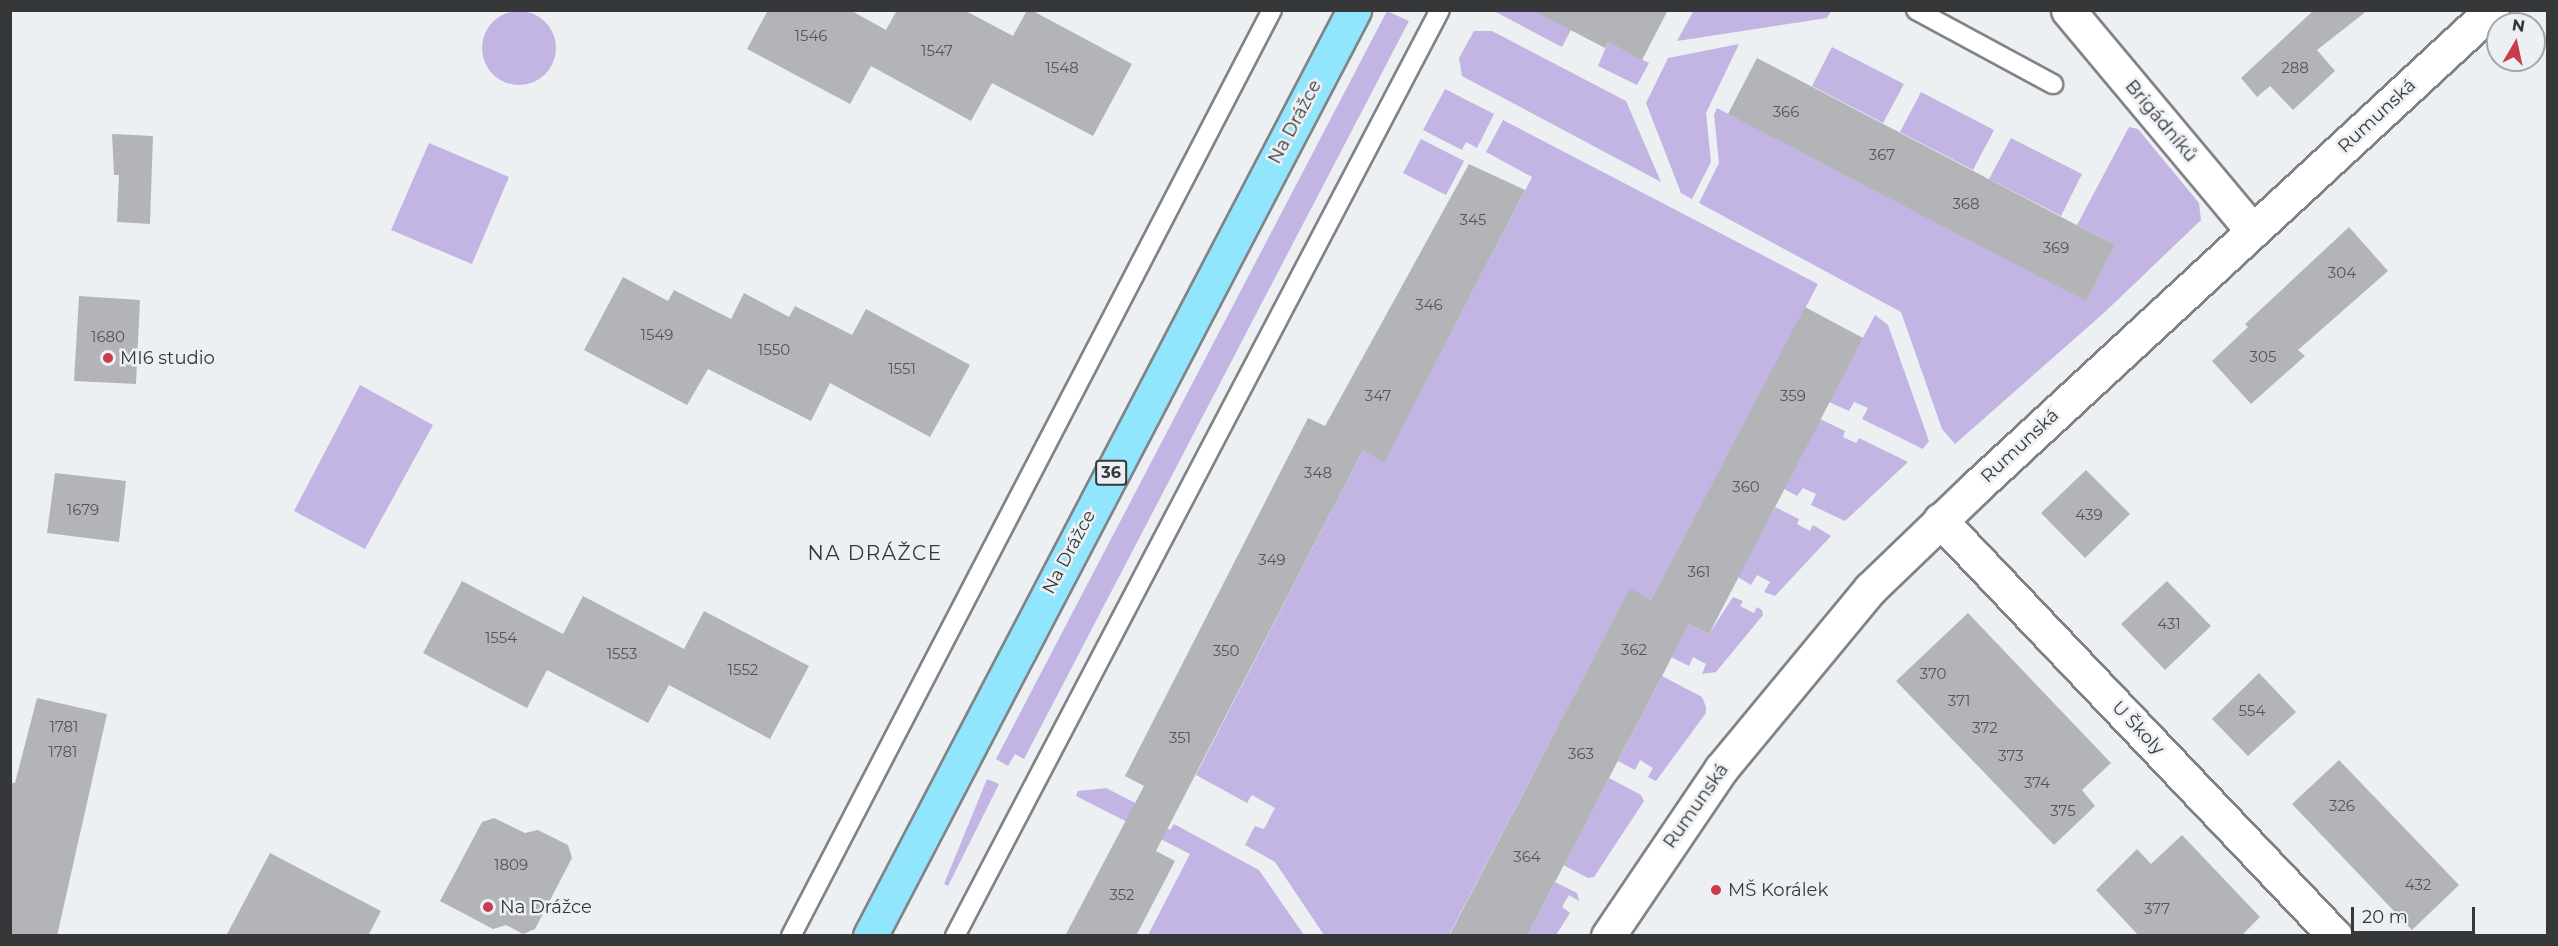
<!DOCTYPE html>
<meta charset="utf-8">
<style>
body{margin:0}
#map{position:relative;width:2558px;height:946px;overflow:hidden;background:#edf0f3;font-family:Montserrat,sans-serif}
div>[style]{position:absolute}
.green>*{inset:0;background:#c2b4e3}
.round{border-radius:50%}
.building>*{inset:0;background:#b3b4b7}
.roads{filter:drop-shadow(2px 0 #818386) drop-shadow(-2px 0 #818386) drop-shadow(0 2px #818386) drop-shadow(0 -2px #818386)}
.service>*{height:18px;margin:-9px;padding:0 9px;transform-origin:9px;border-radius:9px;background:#fff}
.minor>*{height:33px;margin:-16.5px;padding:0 16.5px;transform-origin:16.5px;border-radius:16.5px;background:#fff}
.primary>*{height:33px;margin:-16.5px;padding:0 16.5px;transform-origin:16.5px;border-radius:16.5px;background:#91e5fd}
.dots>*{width:16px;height:16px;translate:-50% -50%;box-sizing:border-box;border:3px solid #edf0f3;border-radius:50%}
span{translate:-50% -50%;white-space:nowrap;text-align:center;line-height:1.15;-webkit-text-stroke:5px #edf0f3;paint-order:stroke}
.number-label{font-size:15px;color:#555658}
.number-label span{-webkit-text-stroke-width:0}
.shield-label span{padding:2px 4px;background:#edf0f3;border:2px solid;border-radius:4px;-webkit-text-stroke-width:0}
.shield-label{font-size:16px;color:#363739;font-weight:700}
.street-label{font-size:18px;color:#363739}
.poi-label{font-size:18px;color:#363739}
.left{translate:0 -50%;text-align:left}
.neighbourhood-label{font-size:20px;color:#363739;letter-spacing:1.5px}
.frame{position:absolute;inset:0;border:12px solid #363739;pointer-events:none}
.north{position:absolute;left:2486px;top:12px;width:60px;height:60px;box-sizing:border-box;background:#edf0f3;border:2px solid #a4a6a9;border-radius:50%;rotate:9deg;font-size:16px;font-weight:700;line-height:24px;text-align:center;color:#363739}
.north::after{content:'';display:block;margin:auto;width:21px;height:27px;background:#cb3b4e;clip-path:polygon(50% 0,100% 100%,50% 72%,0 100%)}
.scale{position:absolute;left:2351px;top:907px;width:124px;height:27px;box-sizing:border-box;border:3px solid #363739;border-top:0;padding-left:8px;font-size:18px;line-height:21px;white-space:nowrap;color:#363739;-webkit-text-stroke:4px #edf0f3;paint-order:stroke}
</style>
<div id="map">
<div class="green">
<i style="clip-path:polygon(1694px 10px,1831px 10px,1831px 11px,1827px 18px,1677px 41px)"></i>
<i style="clip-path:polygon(1387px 11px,1409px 21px,1024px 759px,1015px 754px,1008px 766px,996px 759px)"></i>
<i style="clip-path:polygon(1494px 11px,1549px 11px,1574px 24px,1562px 47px)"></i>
<i class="round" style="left:482px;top:11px;width:74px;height:74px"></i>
<i style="clip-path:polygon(1474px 31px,1492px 31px,1626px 101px,1661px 182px,1462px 76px,1459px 58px)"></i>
<i style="clip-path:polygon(1608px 42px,1649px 63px,1637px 85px,1598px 66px)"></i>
<i style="clip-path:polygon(1739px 44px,1706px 113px,1711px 162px,1692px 199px,1681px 193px,1646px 103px,1668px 58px)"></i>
<i style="clip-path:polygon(1832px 47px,1904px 84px,1883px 123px,1812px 86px)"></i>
<i style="clip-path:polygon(1445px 89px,1494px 114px,1477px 148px,1466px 142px,1462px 150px,1423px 130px)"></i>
<i style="clip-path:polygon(1921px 92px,1994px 130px,1973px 170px,1900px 132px)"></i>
<i style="clip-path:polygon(1717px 108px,2086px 300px,2115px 245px,2077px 225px,2129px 127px,2138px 129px,2199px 203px,2201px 220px,2106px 311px,1955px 444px,1942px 429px,1901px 312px,1699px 203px,1719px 163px,1714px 115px)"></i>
<i style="clip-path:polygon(1503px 120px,1818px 284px,1651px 600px,1630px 589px,1449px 935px,1324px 935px,1275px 862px,1245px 845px,1255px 826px,1264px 829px,1275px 808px,1252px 795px,1247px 803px,1196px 775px,1363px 450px,1384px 462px,1532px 177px,1486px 152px)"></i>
<i style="clip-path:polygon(2011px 138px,2082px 174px,2061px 216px,1989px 179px)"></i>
<i style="clip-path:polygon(1421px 139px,1464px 161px,1446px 195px,1403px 173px)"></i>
<i style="clip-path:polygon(429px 143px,509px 177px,472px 264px,391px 230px)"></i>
<i style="clip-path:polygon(1875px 315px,1888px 325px,1929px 441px,1923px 449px,1862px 419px,1868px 408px,1854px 402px,1849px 411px,1829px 402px)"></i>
<i style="clip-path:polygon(360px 385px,433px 425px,365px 549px,294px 511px)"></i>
<i style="clip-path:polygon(1820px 419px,1845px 431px,1843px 437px,1856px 443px,1859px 438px,1908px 462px,1845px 521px,1811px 505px,1816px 494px,1803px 488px,1797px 496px,1784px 489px)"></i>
<i style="clip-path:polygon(1775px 507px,1799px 519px,1797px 524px,1810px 531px,1813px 525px,1831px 536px,1775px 596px,1764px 592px,1770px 582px,1757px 575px,1751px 585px,1738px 577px)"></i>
<i style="clip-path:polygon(1733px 597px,1743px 601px,1740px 606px,1754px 613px,1757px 607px,1762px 610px,1763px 615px,1716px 672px,1702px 674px,1706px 664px,1693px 657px,1689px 666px,1671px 657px,1689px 624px,1709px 634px)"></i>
<i style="clip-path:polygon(1662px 676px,1702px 697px,1706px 707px,1706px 713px,1656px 781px,1648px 777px,1653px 768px,1640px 760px,1635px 770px,1618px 761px)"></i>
<i style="clip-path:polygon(1609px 778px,1641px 795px,1644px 801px,1594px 877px,1588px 878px,1563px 865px)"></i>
<i style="clip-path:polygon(987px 779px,999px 784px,948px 886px,944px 884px)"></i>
<i style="clip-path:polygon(1106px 788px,1147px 809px,1143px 816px,1170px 830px,1174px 824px,1259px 870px,1304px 935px,1148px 935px,1190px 854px,1076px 796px,1078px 791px)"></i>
<i style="clip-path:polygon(1555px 882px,1577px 893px,1579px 901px,1569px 895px,1562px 907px,1570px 913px,1556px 935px,1527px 936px)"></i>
</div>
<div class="building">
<i style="clip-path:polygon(768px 10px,850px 10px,886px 30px,897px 10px,964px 10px,1013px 36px,1027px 10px,1031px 10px,1132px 64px,1093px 136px,992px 83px,971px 121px,871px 66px,850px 104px,747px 49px)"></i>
<i style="clip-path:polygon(1532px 10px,1668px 10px,1642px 60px,1608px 42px,1605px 48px)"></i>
<i style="clip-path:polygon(2314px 10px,2368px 10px,2317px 50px,2335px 71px,2293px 110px,2270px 86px,2257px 97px,2241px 78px)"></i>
<i style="clip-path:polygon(1757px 58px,2115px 245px,2086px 301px,1728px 114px)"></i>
<i style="clip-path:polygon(112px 134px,153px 136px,150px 224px,117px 222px,119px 175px,114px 175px)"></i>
<i style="clip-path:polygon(1469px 164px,1525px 190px,1384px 463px,1363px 450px,1156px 851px,1175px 861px,1136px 936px,1065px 936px,1144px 786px,1125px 776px,1308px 418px,1325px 426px)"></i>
<i style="clip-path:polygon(2349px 227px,2388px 271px,2298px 350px,2305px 356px,2251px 404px,2212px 361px,2248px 327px,2245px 324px)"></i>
<i style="clip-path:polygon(623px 277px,668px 301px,674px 290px,731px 319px,744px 293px,789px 317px,795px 306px,852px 335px,866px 309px,970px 365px,930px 437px,830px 383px,811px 421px,708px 369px,687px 405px,584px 350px)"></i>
<i style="clip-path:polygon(79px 296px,140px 300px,136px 384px,74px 381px)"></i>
<i style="clip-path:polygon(1805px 307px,1863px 338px,1709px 634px,1689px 624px,1527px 936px,1449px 936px,1630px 588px,1651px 600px)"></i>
<i style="clip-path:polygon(2086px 470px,2130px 514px,2085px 558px,2041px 513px)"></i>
<i style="clip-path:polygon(55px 473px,126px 481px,119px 542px,47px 533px)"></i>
<i style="clip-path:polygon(462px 581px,563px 634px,583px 596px,684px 649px,704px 611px,809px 666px,770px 739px,669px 685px,648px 723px,547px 670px,527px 708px,423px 653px)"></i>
<i style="clip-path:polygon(2167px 581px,2211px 626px,2165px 670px,2121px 624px)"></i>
<i style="clip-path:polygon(1968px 613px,2111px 763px,2082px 790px,2095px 806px,2054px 845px,1896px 681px)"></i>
<i style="clip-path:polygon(2259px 673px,2296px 712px,2248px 756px,2212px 719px)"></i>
<i style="clip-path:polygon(37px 698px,107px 714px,57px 936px,10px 936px,10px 782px,15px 783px)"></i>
<i style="clip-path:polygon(2339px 760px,2459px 885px,2412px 930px,2292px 804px)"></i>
<i style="clip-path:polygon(494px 818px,525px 833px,538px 830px,568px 845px,572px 858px,535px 929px,523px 934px,506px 925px,493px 929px,440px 901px,482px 822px)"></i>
<i style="clip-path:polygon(2182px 835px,2260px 917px,2241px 936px,2139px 936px,2096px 890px,2137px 849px,2151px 864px)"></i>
<i style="clip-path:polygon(270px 853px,381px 911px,368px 936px,226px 936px)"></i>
</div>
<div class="roads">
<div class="service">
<i style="left:1916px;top:10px;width:156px;rotate:28.4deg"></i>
<i style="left:791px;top:936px;width:1043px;rotate:-62.55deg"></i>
<i style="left:955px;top:936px;width:1045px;rotate:-62.36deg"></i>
</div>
<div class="minor">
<i style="left:2068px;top:10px;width:288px;rotate:50.1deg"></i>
<i style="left:1940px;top:520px;width:574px;rotate:46.48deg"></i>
<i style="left:1608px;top:936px;width:202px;rotate:-55.9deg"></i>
<i style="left:1721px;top:769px;width:234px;rotate:-50.4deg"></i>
<i style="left:1870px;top:589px;width:149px;rotate:-43.9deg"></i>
<i style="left:1977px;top:486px;width:701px;rotate:-42.75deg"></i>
</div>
<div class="primary">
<i style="left:870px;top:936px;width:1045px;rotate:-62.4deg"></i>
</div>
</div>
<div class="dots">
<i style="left:108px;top:358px;background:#cb3b4e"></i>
<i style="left:1716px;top:890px;background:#cb3b4e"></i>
<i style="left:488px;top:907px;background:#cb3b4e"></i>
</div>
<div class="number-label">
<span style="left:811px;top:36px">1546</span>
<span style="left:937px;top:51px">1547</span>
<span style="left:1062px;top:68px">1548</span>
<span style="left:2295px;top:68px">288</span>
<span style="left:1786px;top:112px">366</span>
<span style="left:1882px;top:155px">367</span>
<span style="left:1966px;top:204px">368</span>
<span style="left:1473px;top:220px">345</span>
<span style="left:2056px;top:248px">369</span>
<span style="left:2342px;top:273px">304</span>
<span style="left:1429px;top:305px">346</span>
<span style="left:657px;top:335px">1549</span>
<span style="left:108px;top:337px">1680</span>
<span style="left:774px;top:350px">1550</span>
<span style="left:2263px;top:357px">305</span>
<span style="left:902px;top:369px">1551</span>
<span style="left:1378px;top:396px">347</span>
<span style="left:1793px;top:396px">359</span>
<span style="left:1318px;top:473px">348</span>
<span style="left:1746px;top:487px">360</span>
<span style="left:83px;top:510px">1679</span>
<span style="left:2089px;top:515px">439</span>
<span style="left:1272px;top:560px">349</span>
<span style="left:1699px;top:572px">361</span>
<span style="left:2169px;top:624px">431</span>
<span style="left:501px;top:638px">1554</span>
<span style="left:1634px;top:650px">362</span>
<span style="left:1226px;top:651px">350</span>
<span style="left:622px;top:654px">1553</span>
<span style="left:743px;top:670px">1552</span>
<span style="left:1933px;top:674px">370</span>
<span style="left:1959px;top:701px">371</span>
<span style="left:2252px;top:711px">554</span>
<span style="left:64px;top:727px">1781</span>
<span style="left:1985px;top:728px">372</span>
<span style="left:1180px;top:738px">351</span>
<span style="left:63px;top:752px">1781</span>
<span style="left:1581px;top:754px">363</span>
<span style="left:2011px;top:756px">373</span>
<span style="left:2037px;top:783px">374</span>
<span style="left:2342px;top:806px">326</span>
<span style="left:2063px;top:811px">375</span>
<span style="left:1527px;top:857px">364</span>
<span style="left:511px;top:865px">1809</span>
<span style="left:2418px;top:885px">432</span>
<span style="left:1122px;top:895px">352</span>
<span style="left:2157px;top:909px">377</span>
</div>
<div class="shield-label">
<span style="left:1111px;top:473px">36</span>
</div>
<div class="street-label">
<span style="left:2377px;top:116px;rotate:-43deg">Rumunská</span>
<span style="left:2161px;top:121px;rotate:50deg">Brigádníků</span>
<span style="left:1295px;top:122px;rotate:-62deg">Na Drážce</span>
<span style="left:2020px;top:446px;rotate:-43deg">Rumunská</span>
<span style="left:1069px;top:552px;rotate:-62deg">Na Drážce</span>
<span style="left:2138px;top:728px;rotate:46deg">U Školy</span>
<span style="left:1696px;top:806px;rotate:-55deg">Rumunská</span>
</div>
<div class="poi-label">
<span class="left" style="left:120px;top:358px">MI6 studio</span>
<span class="left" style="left:1728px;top:890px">MŠ Korálek</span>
<span class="left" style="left:500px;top:907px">Na Drážce</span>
</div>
<div class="neighbourhood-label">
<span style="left:875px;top:553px">NA DRÁŽCE</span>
</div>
<div class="frame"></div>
<div class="north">N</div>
<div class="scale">20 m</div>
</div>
